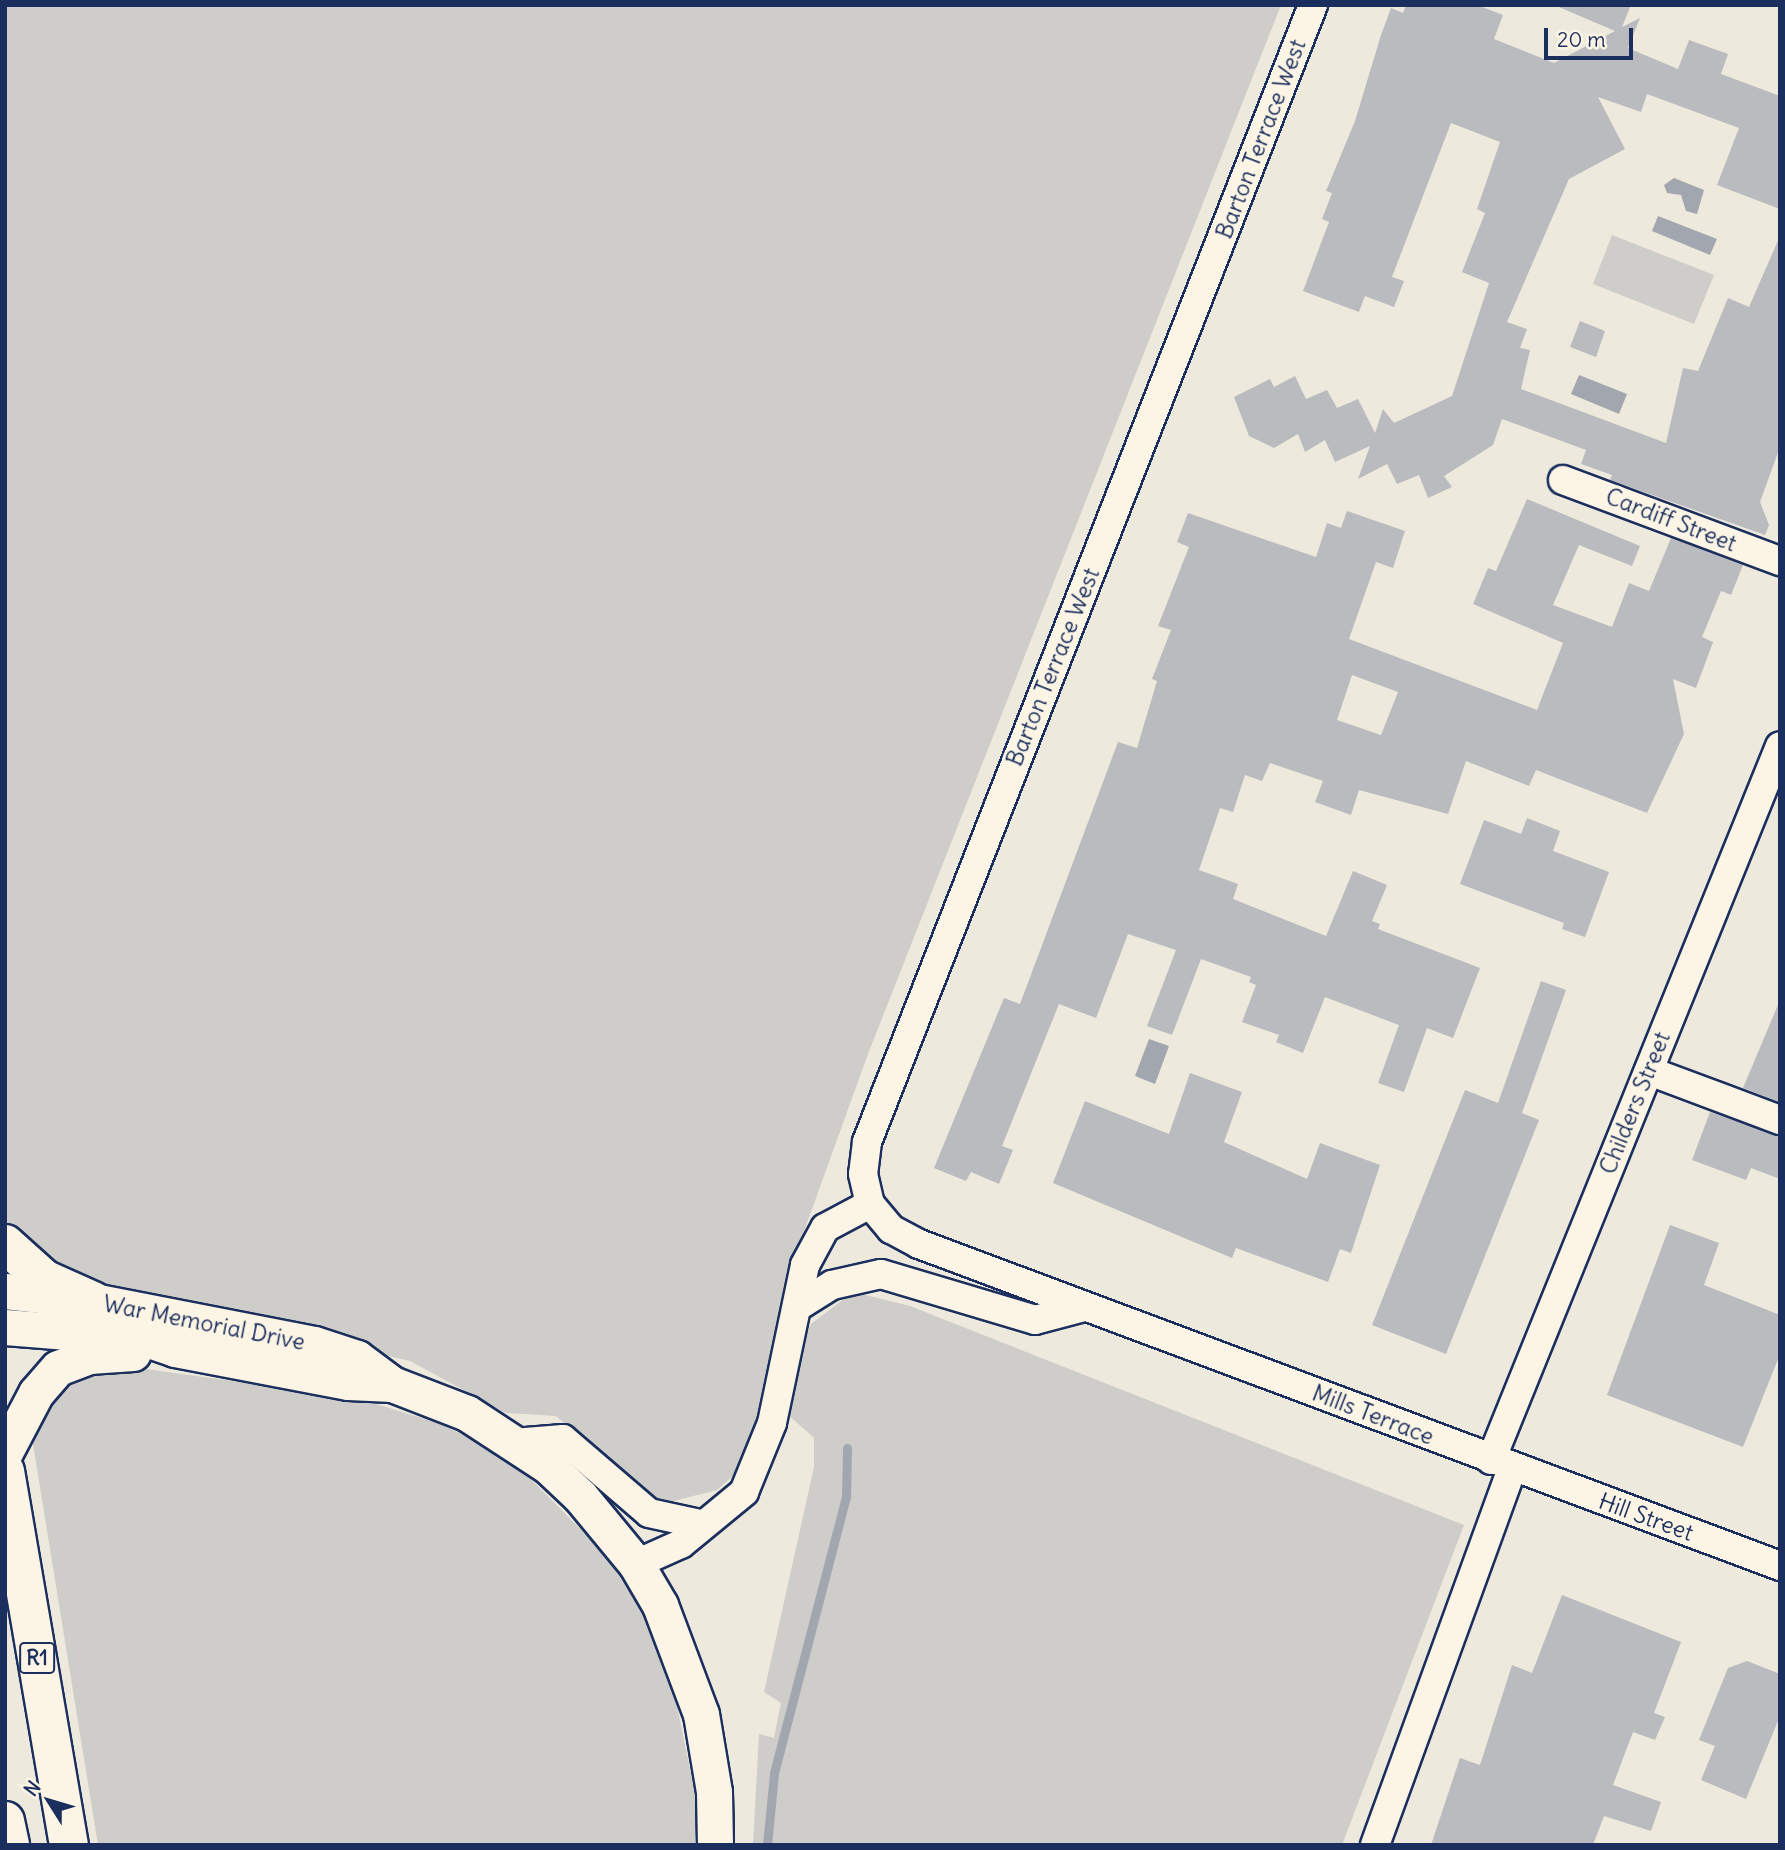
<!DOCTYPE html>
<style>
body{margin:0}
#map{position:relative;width:1785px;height:1850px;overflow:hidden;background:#eee9dd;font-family:Delius,sans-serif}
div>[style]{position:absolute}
.green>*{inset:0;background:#cfcdca}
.water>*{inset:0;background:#a2a7af}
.stream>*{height:9px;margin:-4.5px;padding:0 4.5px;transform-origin:4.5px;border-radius:4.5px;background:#a2a7af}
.building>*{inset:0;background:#babbbe}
.roads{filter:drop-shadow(2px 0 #1b2f5e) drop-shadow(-2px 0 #1b2f5e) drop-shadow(0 2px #1b2f5e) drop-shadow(0 -2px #1b2f5e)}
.minor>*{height:28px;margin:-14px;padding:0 14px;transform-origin:14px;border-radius:14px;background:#fcf5e5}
.tertiary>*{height:35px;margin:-17.5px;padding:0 17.5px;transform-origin:17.5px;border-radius:17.5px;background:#fcf5e5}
.trunk>*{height:38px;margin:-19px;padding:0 19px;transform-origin:19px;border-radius:19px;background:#fcf5e5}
span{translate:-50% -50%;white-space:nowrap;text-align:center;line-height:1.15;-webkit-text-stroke:6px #fcf5e5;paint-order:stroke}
.shield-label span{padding:2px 5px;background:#fcf5e5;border:2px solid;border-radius:5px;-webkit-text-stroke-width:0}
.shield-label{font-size:21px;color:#1b2f5e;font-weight:700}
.street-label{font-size:23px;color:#1b2f5e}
.frame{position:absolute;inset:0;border:7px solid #1b2f5e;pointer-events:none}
.north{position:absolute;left:14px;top:1766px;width:70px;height:70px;-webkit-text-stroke:5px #fcf5e5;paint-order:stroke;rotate:307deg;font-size:19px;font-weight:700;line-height:28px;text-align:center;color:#1b2f5e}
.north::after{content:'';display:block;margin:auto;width:24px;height:32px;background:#1b2f5e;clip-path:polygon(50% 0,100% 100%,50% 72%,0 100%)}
.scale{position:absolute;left:1544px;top:28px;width:89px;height:32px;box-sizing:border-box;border:4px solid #1b2f5e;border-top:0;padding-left:9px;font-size:21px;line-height:24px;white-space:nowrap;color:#1b2f5e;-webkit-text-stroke:5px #fcf5e5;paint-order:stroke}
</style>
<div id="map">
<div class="green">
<i style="clip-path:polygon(5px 5px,1281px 5px,868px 1054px,803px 1234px,749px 1445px,735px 1474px,717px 1490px,666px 1503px,643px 1492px,556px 1416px,506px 1413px,410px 1361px,74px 1282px,38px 1259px,7px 1223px)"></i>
<i style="clip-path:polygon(1612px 235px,1714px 275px,1694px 324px,1593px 284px)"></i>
<i style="clip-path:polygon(853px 1292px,910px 1306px,1464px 1525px,1342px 1845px,753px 1845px,759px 1734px,774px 1738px,781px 1703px,764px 1692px,814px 1467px,814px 1438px,784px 1411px,796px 1356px,811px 1324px)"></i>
<i style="clip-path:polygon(124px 1366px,357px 1398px,441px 1424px,509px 1457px,618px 1567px,644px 1612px,674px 1691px,695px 1794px,697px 1845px,98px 1845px,33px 1444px,35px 1421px,75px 1374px)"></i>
</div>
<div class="water">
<i style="clip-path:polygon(1674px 178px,1704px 190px,1697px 214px,1686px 211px,1681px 195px,1667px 193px,1664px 185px)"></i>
<i style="clip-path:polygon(1658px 216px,1717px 239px,1710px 255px,1652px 231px)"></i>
<i style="clip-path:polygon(1579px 375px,1627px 394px,1619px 414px,1571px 394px)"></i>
<i style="clip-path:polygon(1149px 1039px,1169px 1046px,1155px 1084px,1135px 1076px)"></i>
</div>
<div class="stream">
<i style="left:767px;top:1845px;width:72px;rotate:-84.4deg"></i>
<i style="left:774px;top:1773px;width:285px;rotate:-75.4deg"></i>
<i style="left:846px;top:1497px;width:49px;rotate:-88.8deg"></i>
</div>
<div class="building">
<i style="clip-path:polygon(1406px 5px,1477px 5px,1503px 15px,1494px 39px,1554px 63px,1615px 31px,1554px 5px,1631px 5px,1622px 27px,1640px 18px,1628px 48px,1678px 69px,1689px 40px,1728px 54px,1721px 74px,1780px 96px,1780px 209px,1717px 185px,1739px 128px,1647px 94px,1641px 112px,1598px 97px,1625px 149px,1569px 179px,1507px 322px,1527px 329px,1520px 348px,1530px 350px,1521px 389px,1666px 443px,1683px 368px,1698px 371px,1728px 298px,1749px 307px,1780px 236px,1780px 447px,1760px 502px,1769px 525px,1765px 535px,1610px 480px,1612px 475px,1581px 464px,1586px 450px,1502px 419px,1493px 445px,1444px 476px,1452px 487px,1428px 498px,1419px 475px,1397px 484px,1387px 464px,1358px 479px,1370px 446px,1335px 462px,1325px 440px,1305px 452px,1298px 434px,1274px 448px,1249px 436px,1234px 397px,1270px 379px,1274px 387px,1295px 376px,1306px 399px,1327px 390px,1337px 408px,1358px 399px,1375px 433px,1383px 409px,1394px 423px,1452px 396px,1489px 283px,1462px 272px,1485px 213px,1477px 209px,1500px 142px,1451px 123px,1392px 277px,1404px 281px,1394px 307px,1365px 296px,1359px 312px,1303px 291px,1329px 222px,1322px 219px,1332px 193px,1326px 191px,1355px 121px,1381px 35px,1391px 8px,1403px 13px)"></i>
<i style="clip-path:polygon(1580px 321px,1605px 331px,1596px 357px,1570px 347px)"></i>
<i style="clip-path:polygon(evenodd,1527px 499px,1640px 546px,1632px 566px,1579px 545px,1553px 605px,1612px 627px,1629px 583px,1649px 591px,1671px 538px,1743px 565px,1731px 595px,1721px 591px,1702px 637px,1713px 642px,1696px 688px,1673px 679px,1684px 734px,1647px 813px,1536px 770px,1529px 786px,1466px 761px,1448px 814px,1359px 790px,1351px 815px,1315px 802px,1323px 781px,1270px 763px,1262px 781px,1245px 775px,1233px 812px,1220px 808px,1199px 870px,1238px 884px,1233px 899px,1326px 936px,1353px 871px,1387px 885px,1372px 921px,1380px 924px,1378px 929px,1480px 968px,1453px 1038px,1427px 1028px,1404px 1092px,1378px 1083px,1399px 1025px,1325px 997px,1303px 1053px,1276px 1042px,1279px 1035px,1242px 1022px,1256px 985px,1249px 982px,1251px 977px,1201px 959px,1172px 1035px,1147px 1026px,1176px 950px,1128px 934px,1096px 1018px,1059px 1004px,1002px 1146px,1013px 1150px,999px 1184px,971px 1172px,966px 1181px,934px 1168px,1004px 998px,1020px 1004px,1118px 742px,1137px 748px,1157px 681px,1152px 679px,1171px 630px,1158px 626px,1189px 547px,1177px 542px,1188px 513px,1316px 557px,1327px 523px,1341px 528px,1347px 511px,1405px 531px,1393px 568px,1376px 562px,1349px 639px,1537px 710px,1563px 643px,1473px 604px,1488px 568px,1496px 571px,1527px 499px,1352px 675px,1398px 692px,1381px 735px,1337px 720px,1352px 675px)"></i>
<i style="clip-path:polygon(1527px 818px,1560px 831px,1553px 851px,1609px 872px,1585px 937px,1562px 929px,1564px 923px,1460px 884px,1484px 820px,1521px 834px)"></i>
<i style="clip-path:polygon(1541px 981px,1566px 990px,1522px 1113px,1539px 1120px,1446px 1354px,1372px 1325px,1465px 1090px,1498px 1103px)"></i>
<i style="clip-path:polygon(1780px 1000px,1780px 1102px,1743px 1088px)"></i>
<i style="clip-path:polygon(1190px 1073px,1242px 1092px,1224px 1142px,1307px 1179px,1320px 1143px,1380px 1165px,1351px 1253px,1340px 1249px,1328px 1282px,1236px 1248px,1232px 1258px,1053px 1183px,1085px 1101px,1169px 1134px)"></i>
<i style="clip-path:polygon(1710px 1112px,1780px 1136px,1780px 1179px,1751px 1168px,1746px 1180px,1692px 1160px)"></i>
<i style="clip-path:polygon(1670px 1225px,1719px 1243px,1704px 1285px,1780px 1315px,1780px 1354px,1743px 1447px,1607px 1395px)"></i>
<i style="clip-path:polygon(1562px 1595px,1681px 1642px,1654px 1713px,1665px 1717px,1655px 1740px,1633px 1732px,1613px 1785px,1661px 1802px,1651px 1831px,1604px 1816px,1593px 1845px,1431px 1845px,1460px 1758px,1480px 1765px,1512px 1665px,1532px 1673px)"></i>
<i style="clip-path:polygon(1747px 1661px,1780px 1674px,1780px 1716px,1746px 1799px,1701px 1780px,1715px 1746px,1699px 1740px,1728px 1668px)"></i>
</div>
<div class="roads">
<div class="minor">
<i style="left:1313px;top:5px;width:1221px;rotate:111.42deg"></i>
<i style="left:867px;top:1142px;width:32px;rotate:97deg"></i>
<i style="left:863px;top:1174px;width:31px;rotate:77deg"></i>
<i style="left:870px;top:1204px;width:33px;rotate:50deg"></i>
<i style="left:891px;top:1229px;width:32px;rotate:28deg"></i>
<i style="left:919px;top:1244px;width:919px;rotate:20.5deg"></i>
<i style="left:1563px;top:480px;width:232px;rotate:20.5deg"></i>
<i style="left:1649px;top:1071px;width:140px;rotate:20.5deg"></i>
<i style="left:797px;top:1307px;width:41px;rotate:-32.2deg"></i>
<i style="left:832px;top:1285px;width:50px;rotate:-12.7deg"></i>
<i style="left:881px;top:1274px;width:161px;rotate:16.6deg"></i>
<i style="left:1035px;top:1320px;width:51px;rotate:-14.9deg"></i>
<i style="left:513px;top:1443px;width:50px;rotate:-4.6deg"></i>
<i style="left:563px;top:1439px;width:113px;rotate:40.7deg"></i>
<i style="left:649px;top:1513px;width:52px;rotate:12.2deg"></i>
<i style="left:1491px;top:1460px;width:770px;rotate:-67.96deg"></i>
<i style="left:636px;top:1564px;width:49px;rotate:-24deg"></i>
<i style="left:681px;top:1544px;width:82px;rotate:-39.5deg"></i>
<i style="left:744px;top:1492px;width:74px;rotate:-67.9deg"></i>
<i style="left:772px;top:1423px;width:161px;rotate:-78.2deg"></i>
<i style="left:805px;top:1265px;width:42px;rotate:-61.6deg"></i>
<i style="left:825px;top:1228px;width:51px;rotate:-28.1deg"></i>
<i style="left:1375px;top:1845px;width:401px;rotate:-70deg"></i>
</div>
<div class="tertiary">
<i style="left:5px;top:1291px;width:89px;rotate:6.5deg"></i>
<i style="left:93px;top:1301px;width:225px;rotate:11deg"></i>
<i style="left:314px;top:1344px;width:45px;rotate:18deg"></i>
<i style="left:357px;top:1358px;width:44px;rotate:36.6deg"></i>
<i style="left:5px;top:1327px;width:138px;rotate:4.6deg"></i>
<i style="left:143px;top:1338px;width:34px;rotate:19deg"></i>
<i style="left:175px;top:1349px;width:176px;rotate:10.8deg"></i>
<i style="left:348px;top:1382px;width:44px;rotate:2.6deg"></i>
<i style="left:392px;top:1384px;width:80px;rotate:21.1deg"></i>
<i style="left:467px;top:1413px;width:97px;rotate:33.2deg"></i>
<i style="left:548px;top:1466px;width:44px;rotate:43.2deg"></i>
<i style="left:580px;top:1496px;width:88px;rotate:50.5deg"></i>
<i style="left:636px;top:1564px;width:48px;rotate:59.7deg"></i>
<i style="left:660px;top:1605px;width:116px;rotate:69.4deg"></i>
<i style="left:701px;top:1714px;width:79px;rotate:80.5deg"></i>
<i style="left:714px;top:1792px;width:53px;rotate:88.9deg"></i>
<i style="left:5px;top:1452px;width:67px;rotate:-62.3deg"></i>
<i style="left:36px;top:1393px;width:33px;rotate:-49deg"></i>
<i style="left:58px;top:1368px;width:33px;rotate:-21deg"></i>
<i style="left:89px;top:1356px;width:44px;rotate:-3.9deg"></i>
</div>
<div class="trunk">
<i style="left:5px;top:1244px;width:52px;rotate:41.9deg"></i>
<i style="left:44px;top:1279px;width:54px;rotate:24.2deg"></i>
<i style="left:5px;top:1471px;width:379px;rotate:80.3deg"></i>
<i style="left:5px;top:1821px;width:25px;rotate:78deg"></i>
</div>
</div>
<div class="shield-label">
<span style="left:37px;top:1658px">R1</span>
</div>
<div class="street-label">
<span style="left:1261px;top:139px;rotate:-69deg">Barton Terrace West</span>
<span style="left:1671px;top:520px;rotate:21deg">Cardiff Street</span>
<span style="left:1053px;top:667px;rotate:-68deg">Barton Terrace West</span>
<span style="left:1635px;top:1103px;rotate:-68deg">Childers Street</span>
<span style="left:204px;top:1323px;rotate:11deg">War Memorial Drive</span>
<span style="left:1373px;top:1415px;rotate:21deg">Mills Terrace</span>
<span style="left:1646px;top:1517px;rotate:20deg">Hill Street</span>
</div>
<div class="frame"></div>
<div class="north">N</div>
<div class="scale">20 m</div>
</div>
